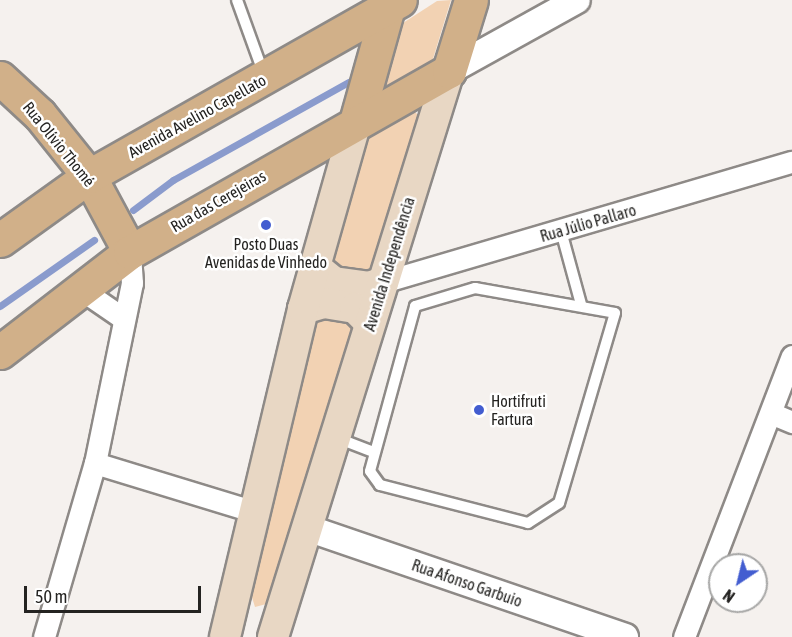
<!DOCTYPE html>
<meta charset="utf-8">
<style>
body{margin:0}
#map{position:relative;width:792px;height:637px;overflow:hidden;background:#f5f1ee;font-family:"Asap Condensed",sans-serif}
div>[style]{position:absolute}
.green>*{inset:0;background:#f2d2b3}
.stream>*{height:7px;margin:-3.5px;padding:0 3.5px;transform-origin:3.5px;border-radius:3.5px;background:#8a9bcd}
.roads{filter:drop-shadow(2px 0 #8e8a87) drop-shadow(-2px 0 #8e8a87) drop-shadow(0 2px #8e8a87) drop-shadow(0 -2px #8e8a87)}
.service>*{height:10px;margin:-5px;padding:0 5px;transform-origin:5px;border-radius:5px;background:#fff}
.minor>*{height:21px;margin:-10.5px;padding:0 10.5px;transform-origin:10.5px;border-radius:10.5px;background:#fff}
.tertiary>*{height:26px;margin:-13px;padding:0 13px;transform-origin:13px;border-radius:13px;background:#fff}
.secondary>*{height:30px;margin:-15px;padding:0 15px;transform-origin:15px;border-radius:15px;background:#e8d7c4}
.primary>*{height:33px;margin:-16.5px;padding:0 16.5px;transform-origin:16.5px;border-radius:16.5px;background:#d1b089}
.dots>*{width:16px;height:16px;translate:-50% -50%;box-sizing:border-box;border:3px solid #fff;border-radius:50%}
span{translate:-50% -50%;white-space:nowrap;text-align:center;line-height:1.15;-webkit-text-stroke:5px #fff;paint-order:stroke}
.street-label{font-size:16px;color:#242321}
.poi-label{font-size:16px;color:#242321}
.left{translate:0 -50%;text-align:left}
.north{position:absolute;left:708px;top:553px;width:60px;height:60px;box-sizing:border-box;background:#fff;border:2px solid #a7a7a6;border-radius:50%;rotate:215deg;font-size:16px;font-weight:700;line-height:24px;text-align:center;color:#242321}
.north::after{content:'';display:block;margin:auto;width:21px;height:27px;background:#435dd0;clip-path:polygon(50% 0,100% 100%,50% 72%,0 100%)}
.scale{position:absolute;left:24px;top:586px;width:177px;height:27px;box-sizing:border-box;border:3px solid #242321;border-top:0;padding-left:8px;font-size:18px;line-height:21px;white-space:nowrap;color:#242321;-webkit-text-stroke:4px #fff;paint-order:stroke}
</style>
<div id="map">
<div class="green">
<i style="clip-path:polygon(451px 0,432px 62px,382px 90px,403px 23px,437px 1px)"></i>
<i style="clip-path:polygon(415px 112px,422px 119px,377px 264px,355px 277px,325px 260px,365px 140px)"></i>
<i style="clip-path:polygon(318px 310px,357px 322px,270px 603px,255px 607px,250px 591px)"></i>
</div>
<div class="stream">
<i style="left:133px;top:210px;width:50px;rotate:-36.9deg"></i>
<i style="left:173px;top:180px;width:201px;rotate:-29.2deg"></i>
<i style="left:0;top:306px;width:115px;rotate:-35.1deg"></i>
</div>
<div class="roads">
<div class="service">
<i style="left:237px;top:0;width:77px;rotate:70.1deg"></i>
<i style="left:561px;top:231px;width:76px;rotate:74.7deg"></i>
<i style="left:475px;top:288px;width:142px;rotate:10.1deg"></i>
<i style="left:615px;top:313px;width:198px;rotate:106.4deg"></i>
<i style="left:559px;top:503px;width:37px;rotate:147deg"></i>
<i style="left:528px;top:523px;width:153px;rotate:-165.6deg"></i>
<i style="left:380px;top:485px;width:17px;rotate:-126deg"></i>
<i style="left:370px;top:471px;width:171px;rotate:-74.7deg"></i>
<i style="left:415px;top:306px;width:63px;rotate:-16.7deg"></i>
<i style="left:337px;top:438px;width:39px;rotate:21deg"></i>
</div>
<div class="minor">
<i style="left:383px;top:282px;width:426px;rotate:-16.4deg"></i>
<i style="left:82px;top:290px;width:51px;rotate:34.6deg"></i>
<i style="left:773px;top:414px;width:21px;rotate:23deg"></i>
<i style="left:95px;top:463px;width:164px;rotate:17deg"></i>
<i style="left:44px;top:637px;width:181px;rotate:-73.7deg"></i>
<i style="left:95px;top:463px;width:184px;rotate:-78.4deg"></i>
<i style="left:132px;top:283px;width:31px;rotate:-94deg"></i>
<i style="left:684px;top:637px;width:301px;rotate:-69deg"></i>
</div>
<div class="tertiary">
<i style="left:449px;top:71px;width:146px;rotate:-29deg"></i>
<i style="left:310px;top:529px;width:333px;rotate:18.9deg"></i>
</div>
<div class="secondary">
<i style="left:314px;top:266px;width:26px;rotate:39deg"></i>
<i style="left:334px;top:282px;width:35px;rotate:8deg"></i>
<i style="left:369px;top:287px;width:15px;rotate:-20deg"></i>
<i style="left:303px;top:309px;width:22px;rotate:-16deg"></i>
<i style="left:324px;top:303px;width:31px;rotate:9deg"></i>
<i style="left:355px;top:308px;width:21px;rotate:45deg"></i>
<i style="left:225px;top:637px;width:337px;rotate:-76.6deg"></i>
<i style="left:303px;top:309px;width:194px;rotate:-74.2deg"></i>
<i style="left:273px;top:637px;width:593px;rotate:-72.73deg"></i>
</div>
<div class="primary">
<i style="left:0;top:78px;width:54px;rotate:42.8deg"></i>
<i style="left:40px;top:115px;width:78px;rotate:51.2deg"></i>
<i style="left:89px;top:176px;width:86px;rotate:61.7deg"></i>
<i style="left:356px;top:122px;width:127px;rotate:-74.4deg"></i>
<i style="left:0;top:240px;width:110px;rotate:-35.7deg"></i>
<i style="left:89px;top:176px;width:357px;rotate:-29.5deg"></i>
<i style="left:0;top:352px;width:164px;rotate:-37.6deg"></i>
<i style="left:130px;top:252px;width:367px;rotate:-29.6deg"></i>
<i style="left:449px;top:71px;width:74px;rotate:-72.8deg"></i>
</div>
</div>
<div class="dots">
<i style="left:266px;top:225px;background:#435dd0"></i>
<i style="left:479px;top:410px;background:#435dd0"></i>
</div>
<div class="street-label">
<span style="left:197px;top:116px;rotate:-29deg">Avenida Avelino Capellato</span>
<span style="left:59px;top:144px;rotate:51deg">Rua Olívio Thomé</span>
<span style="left:218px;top:201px;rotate:-30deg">Rua das Cerejeiras</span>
<span style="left:588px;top:223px;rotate:-16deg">Rua Júlio Pallaro</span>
<span style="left:389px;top:264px;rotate:-73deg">Avenida Independência</span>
<span style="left:467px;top:583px;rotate:19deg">Rua Afonso Garbuio</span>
</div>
<div class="poi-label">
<span style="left:266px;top:253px">Posto Duas<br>Avenidas de Vinhedo</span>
<span class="left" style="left:491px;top:410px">Hortifruti<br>Fartura</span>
</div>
<div class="north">N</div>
<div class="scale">50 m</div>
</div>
